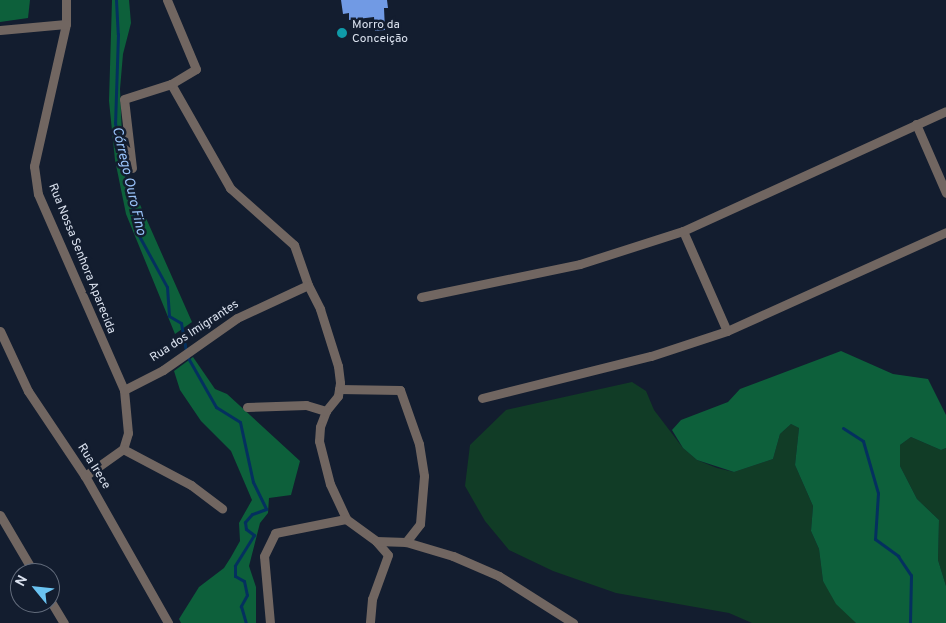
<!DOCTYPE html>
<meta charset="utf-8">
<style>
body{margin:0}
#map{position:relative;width:946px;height:623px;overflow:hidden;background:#131d2f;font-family:Overpass,sans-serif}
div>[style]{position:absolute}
.green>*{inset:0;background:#113c26}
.forest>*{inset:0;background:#0d603b}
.stream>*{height:3px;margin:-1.5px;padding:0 1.5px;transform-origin:1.5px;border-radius:1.5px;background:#04305f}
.building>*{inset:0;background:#719ae4}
.street>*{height:9px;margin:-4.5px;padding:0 4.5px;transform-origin:4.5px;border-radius:4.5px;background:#716661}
.dots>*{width:14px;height:14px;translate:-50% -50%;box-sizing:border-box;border:2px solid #131d2f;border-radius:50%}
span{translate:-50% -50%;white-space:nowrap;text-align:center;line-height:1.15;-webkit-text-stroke:5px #131d2f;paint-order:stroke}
.poi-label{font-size:12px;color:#dbe2ef}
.left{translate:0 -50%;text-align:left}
.street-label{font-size:12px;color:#dbe2ef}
.water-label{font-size:14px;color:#99c3fa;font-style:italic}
.north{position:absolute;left:10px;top:563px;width:50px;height:50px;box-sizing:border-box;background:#131d2f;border:1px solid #636c7c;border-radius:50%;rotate:298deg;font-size:14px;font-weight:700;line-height:20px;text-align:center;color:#dbe2ef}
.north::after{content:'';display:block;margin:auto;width:18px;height:22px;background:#6ac3f1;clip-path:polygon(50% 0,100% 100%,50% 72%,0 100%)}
</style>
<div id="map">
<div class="green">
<i style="clip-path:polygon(632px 382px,646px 391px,654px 410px,683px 448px,697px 460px,717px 468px,734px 472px,773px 459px,780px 434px,791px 424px,799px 428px,795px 465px,813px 506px,811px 531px,819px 549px,823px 581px,856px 623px,752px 623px,729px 613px,616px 593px,553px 571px,509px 550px,485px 521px,465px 486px,470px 445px,506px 410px)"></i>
<i style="clip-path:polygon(911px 437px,941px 450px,946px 448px,946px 586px,938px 560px,939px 520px,917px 499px,900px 466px,900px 445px)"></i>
</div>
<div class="forest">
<i style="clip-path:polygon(0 0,30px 0,28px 18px,0 22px)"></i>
<i style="clip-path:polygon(112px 0,129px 0,131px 23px,123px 54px,120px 89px,122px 136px,130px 182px,192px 322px,175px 334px,126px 214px,115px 160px,109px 101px)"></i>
<i style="clip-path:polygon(841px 351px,893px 374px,928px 379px,946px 415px,946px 448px,941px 450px,911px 437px,900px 445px,900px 466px,917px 499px,939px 520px,938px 560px,946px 586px,946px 623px,856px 623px,836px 604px,823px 581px,819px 549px,811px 531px,813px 506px,795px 465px,799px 428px,791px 424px,780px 434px,773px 459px,734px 472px,697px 460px,683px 448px,672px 430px,681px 420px,728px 402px,740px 389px)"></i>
<i style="clip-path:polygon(193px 357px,215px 389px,227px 394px,300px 461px,291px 495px,269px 498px,268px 513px,260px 523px,249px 566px,256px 587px,256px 623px,181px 623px,179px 619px,199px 587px,224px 568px,231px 557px,240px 541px,239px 523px,252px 500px,231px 451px,201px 421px,180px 390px,174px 371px)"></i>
</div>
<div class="stream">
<i style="left:116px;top:0;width:34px;rotate:87deg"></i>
<i style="left:118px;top:34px;width:89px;rotate:91.9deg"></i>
<i style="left:115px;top:123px;width:113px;rotate:78.3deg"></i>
<i style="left:138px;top:234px;width:60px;rotate:61.3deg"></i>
<i style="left:167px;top:287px;width:29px;rotate:86deg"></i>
<i style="left:169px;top:316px;width:14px;rotate:30deg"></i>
<i style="left:181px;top:323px;width:34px;rotate:80deg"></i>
<i style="left:187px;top:356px;width:59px;rotate:60.4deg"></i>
<i style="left:216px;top:407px;width:28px;rotate:32deg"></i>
<i style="left:240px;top:422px;width:61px;rotate:77.8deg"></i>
<i style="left:253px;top:482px;width:30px;rotate:64deg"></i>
<i style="left:266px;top:509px;width:15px;rotate:160deg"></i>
<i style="left:252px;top:514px;width:11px;rotate:131deg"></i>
<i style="left:245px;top:522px;width:7px;rotate:82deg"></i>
<i style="left:246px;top:529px;width:10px;rotate:37deg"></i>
<i style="left:254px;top:535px;width:36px;rotate:122deg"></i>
<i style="left:235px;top:566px;width:10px;rotate:90deg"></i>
<i style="left:235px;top:576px;width:10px;rotate:29deg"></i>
<i style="left:244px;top:581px;width:14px;rotate:78deg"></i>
<i style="left:247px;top:595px;width:13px;rotate:119deg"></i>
<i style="left:241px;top:606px;width:18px;rotate:74deg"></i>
<i style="left:843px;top:428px;width:24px;rotate:33deg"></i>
<i style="left:863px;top:441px;width:54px;rotate:73.9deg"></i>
<i style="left:878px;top:493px;width:46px;rotate:93.7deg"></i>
<i style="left:875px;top:539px;width:29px;rotate:36deg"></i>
<i style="left:898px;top:556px;width:23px;rotate:56deg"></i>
<i style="left:911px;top:575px;width:48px;rotate:91.2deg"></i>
</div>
<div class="building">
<i style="clip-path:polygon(341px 0,387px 0,388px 8px,384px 8px,385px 30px,375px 31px,374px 17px,349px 20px,349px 13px,343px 14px)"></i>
</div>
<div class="street">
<i style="left:66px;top:0;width:24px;rotate:90deg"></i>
<i style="left:66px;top:24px;width:146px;rotate:102.7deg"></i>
<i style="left:34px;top:166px;width:28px;rotate:82deg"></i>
<i style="left:38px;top:194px;width:214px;rotate:66.3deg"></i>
<i style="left:124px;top:390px;width:43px;rotate:84.7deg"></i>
<i style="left:128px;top:433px;width:17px;rotate:107deg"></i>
<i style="left:123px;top:449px;width:47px;rotate:144.6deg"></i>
<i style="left:0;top:30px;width:66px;rotate:-5.2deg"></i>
<i style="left:171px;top:84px;width:120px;rotate:60.4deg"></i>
<i style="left:230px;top:188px;width:86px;rotate:41.7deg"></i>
<i style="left:294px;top:245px;width:42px;rotate:70.7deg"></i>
<i style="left:308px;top:285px;width:27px;rotate:63deg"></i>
<i style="left:320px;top:309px;width:60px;rotate:72.5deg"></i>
<i style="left:338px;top:366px;width:17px;rotate:83deg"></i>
<i style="left:340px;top:383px;width:13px;rotate:99deg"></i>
<i style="left:338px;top:396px;width:19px;rotate:129deg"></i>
<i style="left:326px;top:411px;width:17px;rotate:111deg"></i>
<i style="left:320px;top:427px;width:14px;rotate:94deg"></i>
<i style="left:319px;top:441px;width:44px;rotate:75.7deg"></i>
<i style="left:330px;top:484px;width:38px;rotate:65deg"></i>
<i style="left:346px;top:519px;width:37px;rotate:36deg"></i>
<i style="left:376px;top:541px;width:18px;rotate:49deg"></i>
<i style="left:388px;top:555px;width:47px;rotate:110deg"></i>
<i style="left:372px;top:599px;width:24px;rotate:95deg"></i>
<i style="left:916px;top:124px;width:75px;rotate:66.5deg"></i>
<i style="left:132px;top:168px;width:69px;rotate:-96.6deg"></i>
<i style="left:124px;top:99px;width:49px;rotate:-17.7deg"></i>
<i style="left:171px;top:84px;width:29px;rotate:-31deg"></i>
<i style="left:196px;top:69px;width:75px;rotate:-112.8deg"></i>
<i style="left:683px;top:231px;width:109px;rotate:66.3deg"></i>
<i style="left:421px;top:297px;width:162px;rotate:-11.7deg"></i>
<i style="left:580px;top:264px;width:108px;rotate:-17.8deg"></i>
<i style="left:683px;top:231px;width:289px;rotate:-24.5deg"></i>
<i style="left:0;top:331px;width:66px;rotate:65deg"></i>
<i style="left:28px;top:391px;width:102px;rotate:56.2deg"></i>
<i style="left:85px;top:476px;width:169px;rotate:60.5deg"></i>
<i style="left:339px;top:389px;width:61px;rotate:0.9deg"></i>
<i style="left:400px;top:390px;width:57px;rotate:70.6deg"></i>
<i style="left:419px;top:444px;width:32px;rotate:81deg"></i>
<i style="left:424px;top:476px;width:48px;rotate:94.8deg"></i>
<i style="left:420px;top:524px;width:23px;rotate:128deg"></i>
<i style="left:406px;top:542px;width:30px;rotate:-178deg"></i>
<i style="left:124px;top:390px;width:44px;rotate:-27.1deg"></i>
<i style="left:163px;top:370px;width:90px;rotate:-35.1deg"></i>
<i style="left:237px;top:318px;width:78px;rotate:-24.9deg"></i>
<i style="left:482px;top:398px;width:174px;rotate:-14deg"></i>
<i style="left:651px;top:356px;width:80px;rotate:-18.2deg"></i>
<i style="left:727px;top:331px;width:240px;rotate:-24.3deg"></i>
<i style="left:247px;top:407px;width:59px;rotate:-1.9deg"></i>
<i style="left:306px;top:405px;width:21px;rotate:17deg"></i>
<i style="left:123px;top:449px;width:77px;rotate:27.9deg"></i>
<i style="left:191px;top:485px;width:39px;rotate:37deg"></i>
<i style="left:0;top:515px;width:67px;rotate:59.6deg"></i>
<i style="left:406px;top:542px;width:49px;rotate:16.6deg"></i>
<i style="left:453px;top:556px;width:50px;rotate:23.5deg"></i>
<i style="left:499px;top:576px;width:88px;rotate:32.4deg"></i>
<i style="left:50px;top:600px;width:27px;rotate:59deg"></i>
<i style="left:270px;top:623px;width:67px;rotate:-95.1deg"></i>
<i style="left:264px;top:556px;width:25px;rotate:-64deg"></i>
<i style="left:275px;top:533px;width:72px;rotate:-11.2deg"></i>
</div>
<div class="dots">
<i style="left:342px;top:33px;background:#0f9aa8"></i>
</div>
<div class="poi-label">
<span class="left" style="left:352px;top:33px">Morro da<br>Conceição</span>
</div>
<div class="street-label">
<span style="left:81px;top:259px;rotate:68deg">Rua Nossa Senhora Aparecida</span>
<span style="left:195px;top:332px;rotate:-33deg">Rua dos Imigrantes</span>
<span style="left:93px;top:467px;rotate:58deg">Rua Irece</span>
</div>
<div class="water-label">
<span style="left:128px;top:181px;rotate:77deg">Córrego Ouro Fino</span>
</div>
<div class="north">N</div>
</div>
